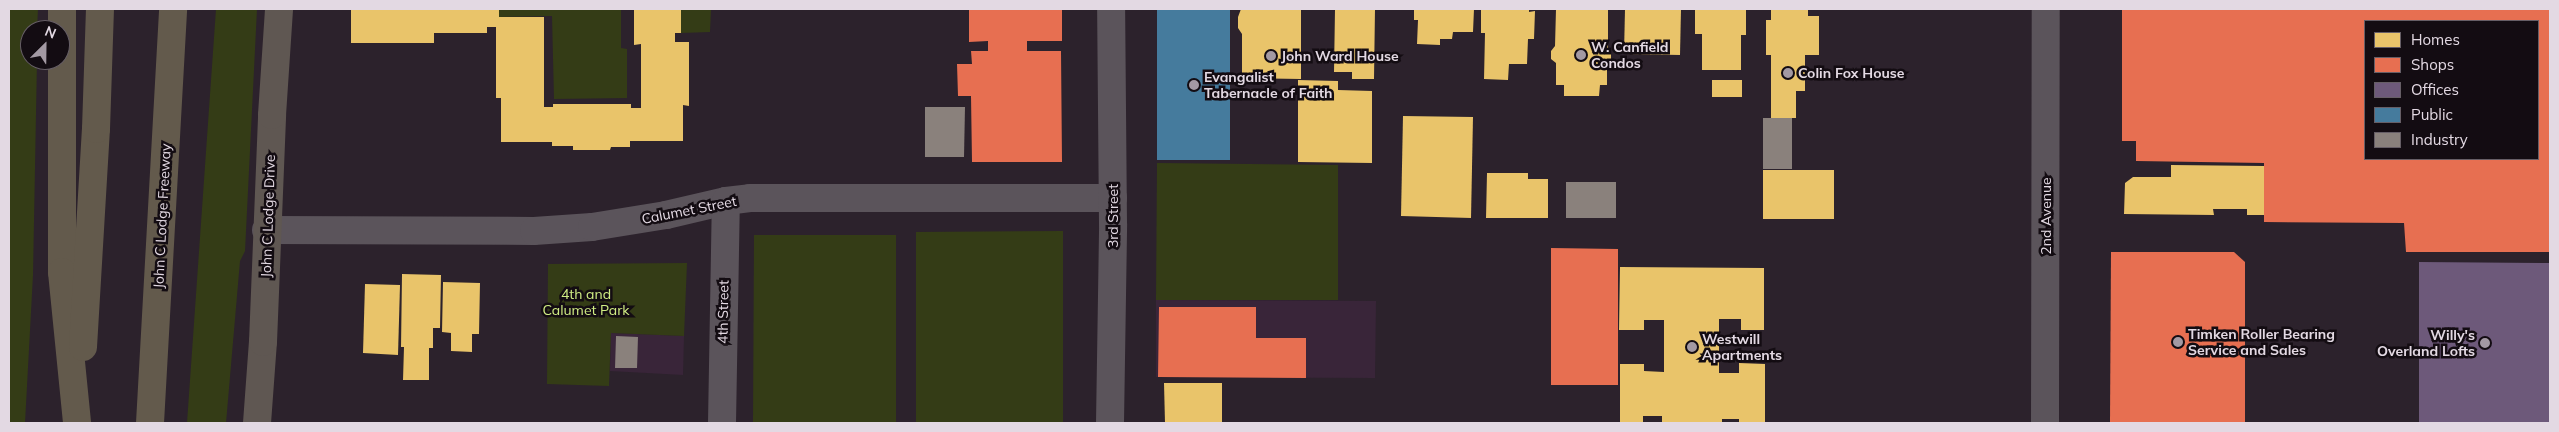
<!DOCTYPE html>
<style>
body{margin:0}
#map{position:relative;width:2559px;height:432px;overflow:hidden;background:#2c222c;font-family:Mulish,sans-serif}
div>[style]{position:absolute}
.built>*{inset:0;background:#392539}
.green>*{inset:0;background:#343c16}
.homes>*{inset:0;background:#e9c46a}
.shops>*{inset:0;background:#e76f51}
.offices>*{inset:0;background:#6d597a}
.public>*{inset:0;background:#457b9d}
.industry>*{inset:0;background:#8a817c}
.minor>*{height:28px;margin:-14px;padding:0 14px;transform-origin:14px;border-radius:14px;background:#5b545b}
.major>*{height:28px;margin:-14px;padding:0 14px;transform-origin:14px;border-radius:14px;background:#5f5752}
.highway>*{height:28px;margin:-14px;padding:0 14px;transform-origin:14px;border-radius:14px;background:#635a4c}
.dots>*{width:14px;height:14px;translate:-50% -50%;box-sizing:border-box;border:2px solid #130c12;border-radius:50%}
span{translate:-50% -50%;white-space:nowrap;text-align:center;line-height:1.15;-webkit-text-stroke:5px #130c12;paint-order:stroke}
.poi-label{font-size:14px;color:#e3d9e3;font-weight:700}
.left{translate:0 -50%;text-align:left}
.right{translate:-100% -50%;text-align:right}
.street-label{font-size:14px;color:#e3d9e3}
.park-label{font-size:14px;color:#d1ee84}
.frame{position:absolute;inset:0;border:10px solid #e3d9e3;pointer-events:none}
.legend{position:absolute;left:2364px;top:20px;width:175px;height:140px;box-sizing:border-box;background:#130c12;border:1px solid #665e66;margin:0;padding:6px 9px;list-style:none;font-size:15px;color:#e3d9e3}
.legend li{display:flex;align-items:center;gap:10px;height:25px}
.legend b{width:25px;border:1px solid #665e66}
.north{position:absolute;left:20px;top:20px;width:50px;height:50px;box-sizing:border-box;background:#130c12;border:1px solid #665e66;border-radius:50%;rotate:23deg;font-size:14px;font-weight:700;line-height:20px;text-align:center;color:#e3d9e3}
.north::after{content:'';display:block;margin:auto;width:18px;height:22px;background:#a399a3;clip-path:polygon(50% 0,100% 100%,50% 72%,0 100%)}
</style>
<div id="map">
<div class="built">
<i style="clip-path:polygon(1156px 300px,1376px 301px,1375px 378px,1156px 377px)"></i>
<i style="clip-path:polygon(611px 333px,684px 336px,683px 375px,610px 371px)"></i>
</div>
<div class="green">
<i style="clip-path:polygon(9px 9px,38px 9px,37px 30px,30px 30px,30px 60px,37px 60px,33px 275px,25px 423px,9px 423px)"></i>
<i style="clip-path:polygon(216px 9px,257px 9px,245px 251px,240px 261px,226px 423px,187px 423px)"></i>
<i style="clip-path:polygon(499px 9px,621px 9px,621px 48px,627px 49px,627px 98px,554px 99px,552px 16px,499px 17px)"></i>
<i style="clip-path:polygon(681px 9px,711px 9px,710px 32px,681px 33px)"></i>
<i style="clip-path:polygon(1157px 163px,1338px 165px,1338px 300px,1156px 300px)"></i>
<i style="clip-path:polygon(1063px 231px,1063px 423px,916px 423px,916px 232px)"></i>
<i style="clip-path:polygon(754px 235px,896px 235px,896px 423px,753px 423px)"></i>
<i style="clip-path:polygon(687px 263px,684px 336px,611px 333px,609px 386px,547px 384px,548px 264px)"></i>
</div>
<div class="homes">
<i style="clip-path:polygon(351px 9px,499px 9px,499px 17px,544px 17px,544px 107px,553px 107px,553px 104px,631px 104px,631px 108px,641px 108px,641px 44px,634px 45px,634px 9px,681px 9px,681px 33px,675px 33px,675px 42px,689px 42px,689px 106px,683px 105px,683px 141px,630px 141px,630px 147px,611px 147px,610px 150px,573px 150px,573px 146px,552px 146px,552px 142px,501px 142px,501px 98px,496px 98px,496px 27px,487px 27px,487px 33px,434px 33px,434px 43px,351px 43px)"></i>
<i style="clip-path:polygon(1241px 9px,1301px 9px,1301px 79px,1242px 78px,1242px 34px,1238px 28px,1238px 17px)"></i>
<i style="clip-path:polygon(1335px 9px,1375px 9px,1374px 79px,1352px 79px,1352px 72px,1334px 72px)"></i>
<i style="clip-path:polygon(1414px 9px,1474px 9px,1473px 32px,1453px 32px,1452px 39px,1440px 39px,1440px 45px,1417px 44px,1418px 20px,1414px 20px)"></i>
<i style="clip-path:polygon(1481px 9px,1529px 9px,1529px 12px,1535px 11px,1534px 39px,1528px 39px,1527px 64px,1509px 64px,1508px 80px,1484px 79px,1485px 33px,1481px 33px)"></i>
<i style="clip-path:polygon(1556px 9px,1608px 9px,1608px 48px,1611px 52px,1611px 60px,1607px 65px,1607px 85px,1600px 85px,1599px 96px,1564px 96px,1564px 85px,1556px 85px,1556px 63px,1551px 59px,1551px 51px,1555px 46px)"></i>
<i style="clip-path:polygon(1625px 9px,1681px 9px,1680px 55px,1624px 54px)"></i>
<i style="clip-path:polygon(1695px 9px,1746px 9px,1746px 35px,1741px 35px,1741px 70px,1702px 70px,1702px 34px,1695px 34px)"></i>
<i style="clip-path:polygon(1771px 9px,1808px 9px,1808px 16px,1819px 16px,1819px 55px,1805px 55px,1805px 91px,1796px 91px,1796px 118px,1771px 118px,1771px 55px,1766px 55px,1766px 20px,1771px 20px)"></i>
<i style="clip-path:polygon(1298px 80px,1338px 81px,1338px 90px,1372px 91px,1372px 163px,1298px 162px)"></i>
<i style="clip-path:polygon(1712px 80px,1742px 80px,1742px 97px,1712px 97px)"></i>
<i style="clip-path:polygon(1403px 116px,1473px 117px,1471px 218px,1401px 216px)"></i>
<i style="clip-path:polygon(2171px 165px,2264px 166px,2264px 215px,2247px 215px,2247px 209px,2213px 209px,2214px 215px,2124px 214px,2125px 183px,2133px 177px,2171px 177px)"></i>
<i style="clip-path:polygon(1763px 170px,1834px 170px,1834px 219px,1763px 219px)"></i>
<i style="clip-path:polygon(1487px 173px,1528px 173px,1528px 179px,1548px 179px,1548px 218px,1486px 218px)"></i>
<i style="clip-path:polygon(1620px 267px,1764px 268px,1764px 330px,1741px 330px,1741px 319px,1719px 319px,1719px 373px,1739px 373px,1739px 363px,1765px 364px,1765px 423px,1739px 423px,1739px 419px,1722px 419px,1722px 423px,1662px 423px,1662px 416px,1643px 416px,1643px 423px,1620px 423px,1620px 364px,1644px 364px,1644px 371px,1664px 372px,1664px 320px,1644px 320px,1644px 330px,1619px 330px)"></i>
<i style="clip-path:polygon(402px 274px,441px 275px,440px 328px,433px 328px,433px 348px,429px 348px,429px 380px,403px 380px,404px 347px,401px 347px)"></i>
<i style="clip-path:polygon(443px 282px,480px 283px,479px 334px,472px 334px,472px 352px,451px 351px,451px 333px,442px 332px)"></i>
<i style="clip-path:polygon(365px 284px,400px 285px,398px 355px,363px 353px)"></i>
<i style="clip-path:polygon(1164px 383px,1222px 383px,1222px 423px,1165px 423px)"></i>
</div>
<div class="shops">
<i style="clip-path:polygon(986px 9px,1062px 9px,1062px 41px,1027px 41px,1027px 51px,1061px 51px,1062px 162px,972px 162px,971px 96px,958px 96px,957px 64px,972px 64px,971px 51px,988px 51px,988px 41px,969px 42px,969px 10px)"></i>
<i style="clip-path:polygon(evenodd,2122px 9px,2550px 9px,2550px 252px,2406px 252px,2404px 223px,2264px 222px,2264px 163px,2136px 161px,2136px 141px,2122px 141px,2122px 9px,2365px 21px,2538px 21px,2538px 159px,2365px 159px,2365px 21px)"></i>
<i style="clip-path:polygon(1551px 248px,1618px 249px,1618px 385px,1551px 385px)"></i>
<i style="clip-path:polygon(2111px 252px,2234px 252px,2245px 262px,2245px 423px,2110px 423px)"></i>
<i style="clip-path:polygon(1159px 307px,1256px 307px,1256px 338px,1306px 338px,1306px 378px,1158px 377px)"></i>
</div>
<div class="offices">
<i style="clip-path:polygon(2419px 262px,2550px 263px,2550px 423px,2419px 423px)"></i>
</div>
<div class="public">
<i style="clip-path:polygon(1157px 9px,1230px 9px,1230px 160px,1157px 160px)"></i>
</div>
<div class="industry">
<i style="clip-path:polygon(925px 107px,965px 107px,964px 157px,925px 157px)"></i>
<i style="clip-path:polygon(1763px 118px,1792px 118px,1792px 169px,1763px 169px)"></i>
<i style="clip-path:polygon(1566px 182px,1616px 182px,1616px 218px,1566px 218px)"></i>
<i style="clip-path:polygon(616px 336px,638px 337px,637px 368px,615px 368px)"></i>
</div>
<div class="minor">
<i style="left:266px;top:230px;width:268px;rotate:0.2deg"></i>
<i style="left:534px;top:231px;width:58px;rotate:-3.9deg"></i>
<i style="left:592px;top:227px;width:75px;rotate:-9.2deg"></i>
<i style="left:666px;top:215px;width:62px;rotate:-13.1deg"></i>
<i style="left:726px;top:201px;width:24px;rotate:-7deg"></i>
<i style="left:750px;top:198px;width:363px"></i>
<i style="left:722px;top:423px;width:222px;rotate:-89deg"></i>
<i style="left:1110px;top:423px;width:199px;rotate:-89.1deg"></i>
<i style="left:1113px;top:224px;width:215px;rotate:-90.5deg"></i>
<i style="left:2045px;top:423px;width:414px;rotate:-89.9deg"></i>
</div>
<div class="major">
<i style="left:257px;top:423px;width:81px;rotate:-85.8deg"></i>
<i style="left:263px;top:342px;width:227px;rotate:-87.7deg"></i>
<i style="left:272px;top:115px;width:106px;rotate:-86.2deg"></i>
</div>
<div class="highway">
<i style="left:62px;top:9px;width:263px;rotate:90deg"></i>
<i style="left:62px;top:272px;width:152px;rotate:84.3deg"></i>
<i style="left:83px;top:347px;width:218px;rotate:-86.6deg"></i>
<i style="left:96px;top:129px;width:120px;rotate:-88.1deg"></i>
<i style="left:150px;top:423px;width:415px;rotate:-86.8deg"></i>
</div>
<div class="dots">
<i style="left:1581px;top:55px;background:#a399a3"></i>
<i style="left:1271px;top:56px;background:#a399a3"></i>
<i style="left:1788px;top:73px;background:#a399a3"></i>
<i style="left:1194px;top:85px;background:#a399a3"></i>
<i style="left:2178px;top:342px;background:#a399a3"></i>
<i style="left:2485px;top:343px;background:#a399a3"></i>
<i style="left:1692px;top:347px;background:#a399a3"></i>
</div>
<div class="poi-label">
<span class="left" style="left:1591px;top:55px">W. Canfield<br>Condos</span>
<span class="left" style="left:1281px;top:56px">John Ward House</span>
<span class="left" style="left:1798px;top:73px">Colin Fox House</span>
<span class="left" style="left:1204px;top:85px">Evangalist<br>Tabernacle of Faith</span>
<span class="left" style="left:2188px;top:342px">Timken Roller Bearing<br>Service and Sales</span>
<span class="right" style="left:2475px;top:343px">Willy's<br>Overland Lofts</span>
<span class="left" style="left:1702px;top:347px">Westwill<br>Apartments</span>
</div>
<div class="street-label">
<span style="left:689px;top:210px;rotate:-11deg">Calumet Street</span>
<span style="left:162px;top:216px;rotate:-87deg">John C Lodge Freeway</span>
<span style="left:268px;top:216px;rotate:-88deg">John C Lodge Drive</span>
<span style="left:1113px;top:216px;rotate:-90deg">3rd Street</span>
<span style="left:2046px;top:216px;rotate:-90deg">2nd Avenue</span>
<span style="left:723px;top:312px;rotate:-89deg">4th Street</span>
</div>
<div class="park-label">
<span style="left:586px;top:302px">4th and<br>Calumet Park</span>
</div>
<div class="frame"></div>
<ul class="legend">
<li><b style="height:14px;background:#e9c46a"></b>Homes</li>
<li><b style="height:14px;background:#e76f51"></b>Shops</li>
<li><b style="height:14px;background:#6d597a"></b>Offices</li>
<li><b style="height:14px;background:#457b9d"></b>Public</li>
<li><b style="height:14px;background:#8a817c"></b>Industry</li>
</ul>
<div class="north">N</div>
</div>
